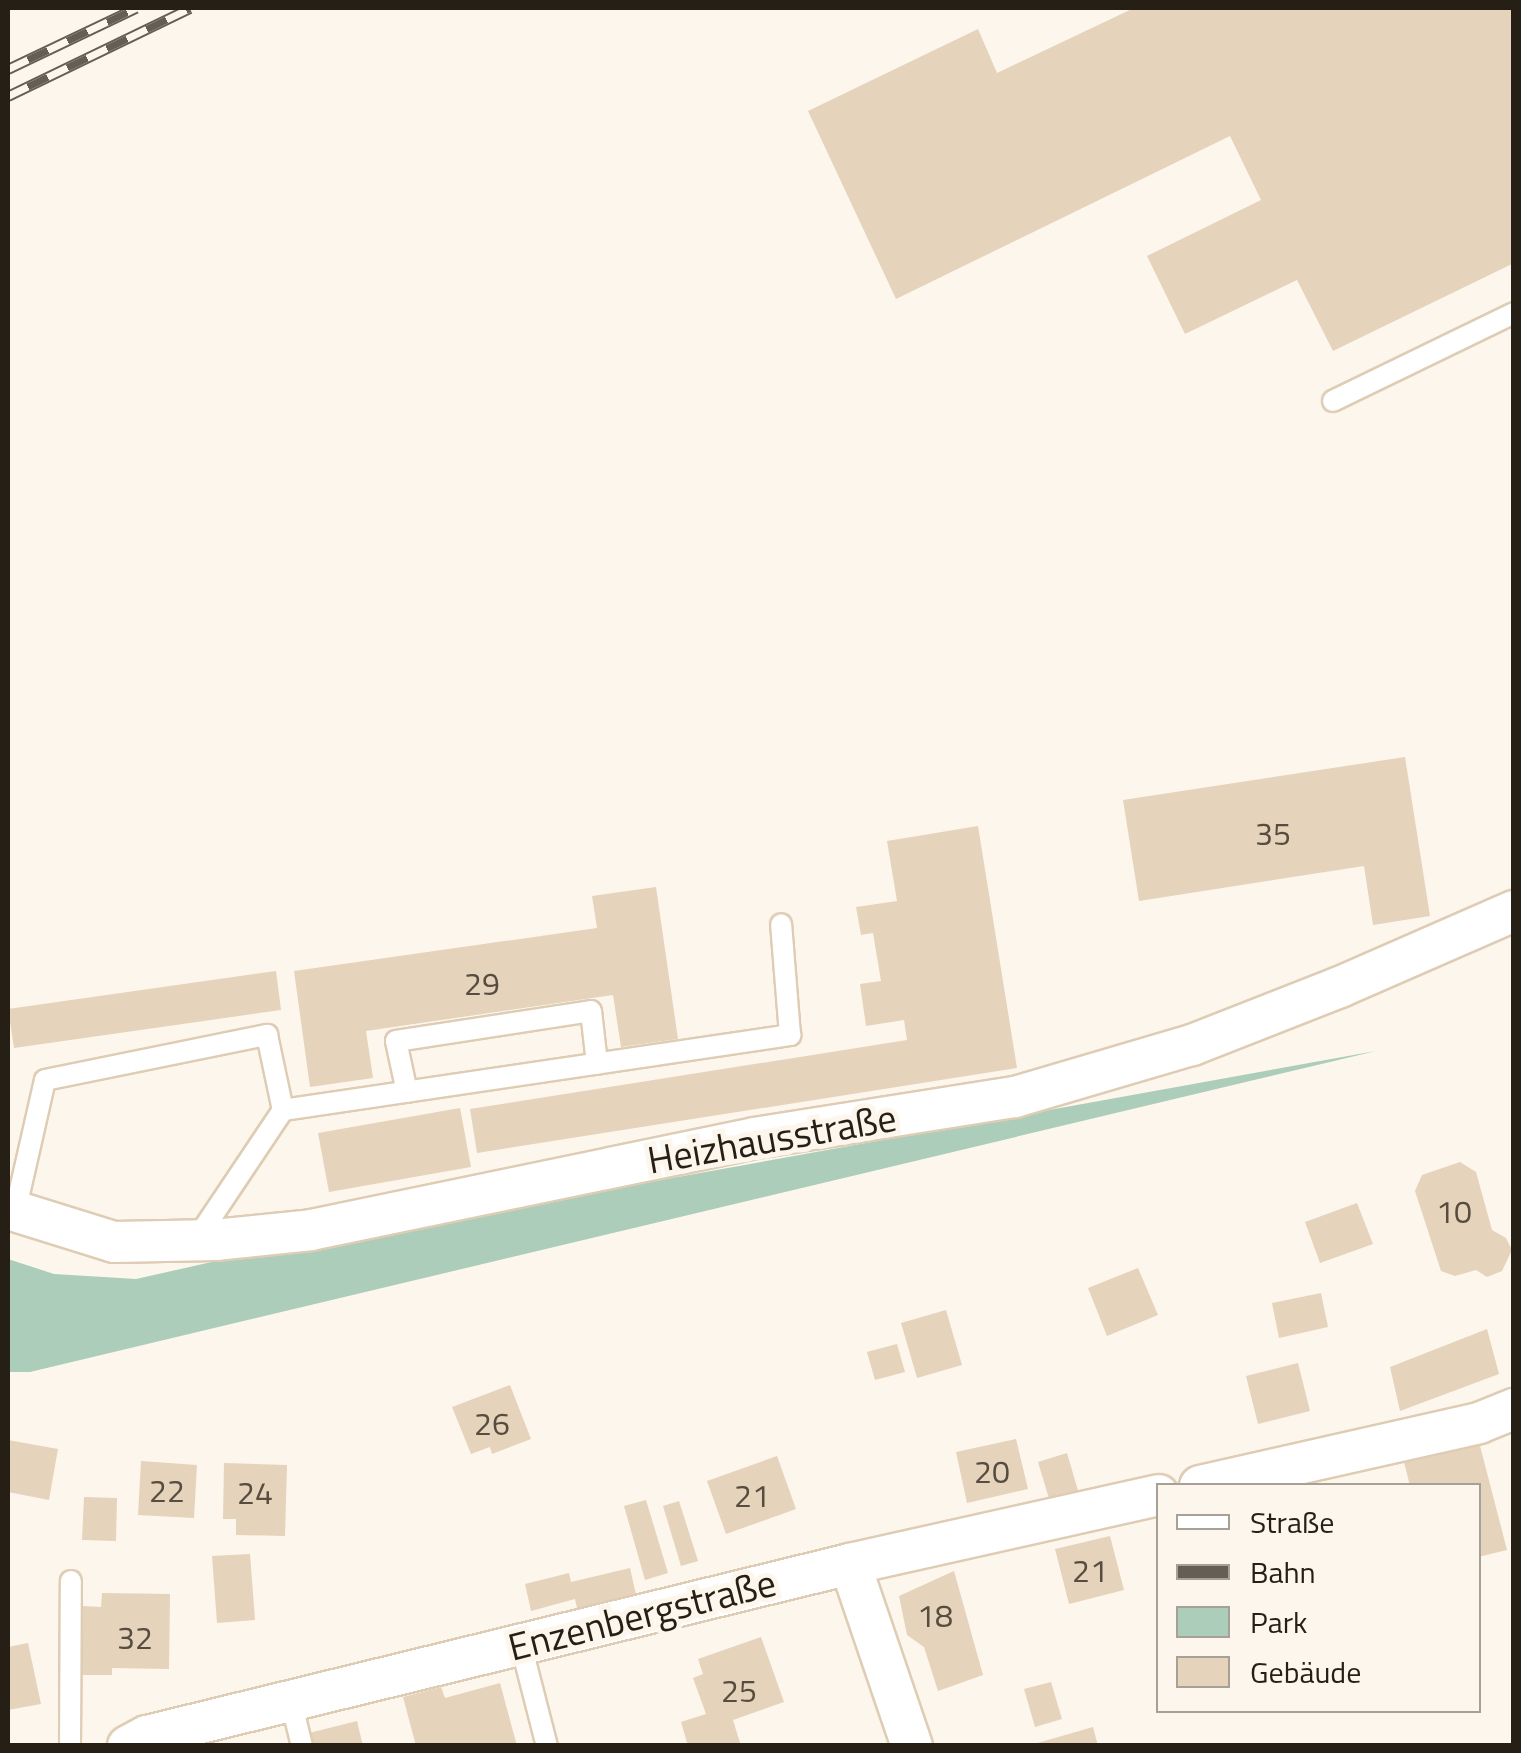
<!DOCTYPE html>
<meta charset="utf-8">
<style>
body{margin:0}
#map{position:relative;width:1521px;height:1753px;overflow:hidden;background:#fdf6ec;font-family:"Titillium Web",sans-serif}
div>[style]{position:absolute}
.green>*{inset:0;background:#accdba}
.building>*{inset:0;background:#e5d3bb}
.roads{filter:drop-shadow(2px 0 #deccb4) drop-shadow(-2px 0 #deccb4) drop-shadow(0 2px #deccb4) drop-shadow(0 -2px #deccb4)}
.service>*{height:20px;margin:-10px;padding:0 10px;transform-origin:10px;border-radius:10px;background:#fff}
.minor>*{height:40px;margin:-20px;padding:0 20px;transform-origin:20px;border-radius:20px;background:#fff}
.rail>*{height:11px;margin-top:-5.5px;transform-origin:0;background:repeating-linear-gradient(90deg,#fdf6ec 0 22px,#655e55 0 44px);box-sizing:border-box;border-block:2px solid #655e55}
span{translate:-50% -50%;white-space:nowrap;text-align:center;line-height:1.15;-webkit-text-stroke:10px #fdf6ec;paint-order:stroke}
.number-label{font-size:32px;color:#564c3f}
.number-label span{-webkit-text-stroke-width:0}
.street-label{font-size:38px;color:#261f16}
.frame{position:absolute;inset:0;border:10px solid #261f16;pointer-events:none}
.legend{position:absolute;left:1156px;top:1483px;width:325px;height:230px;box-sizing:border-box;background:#fdf6ec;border:2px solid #a7a096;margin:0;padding:12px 18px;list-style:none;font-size:30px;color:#261f16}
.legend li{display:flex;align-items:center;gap:20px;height:50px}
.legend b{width:50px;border:2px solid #a7a096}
</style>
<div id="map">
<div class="green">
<i style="clip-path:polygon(1376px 1051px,30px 1372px,8px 1372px,8px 1259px,54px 1274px,136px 1279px,234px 1257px)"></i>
</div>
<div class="building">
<i style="clip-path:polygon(1134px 8px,1514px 8px,1514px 263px,1333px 351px,1297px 280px,1185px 334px,1147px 256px,1261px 200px,1230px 136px,896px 299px,808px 111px,978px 29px,997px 73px)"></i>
<i style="clip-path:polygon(1405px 757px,1430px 916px,1373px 925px,1364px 866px,1139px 901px,1123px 800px)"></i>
<i style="clip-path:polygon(978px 826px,1017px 1068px,477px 1153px,470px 1109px,907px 1040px,904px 1020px,866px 1026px,860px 984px,881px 981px,873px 933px,861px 935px,856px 907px,897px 901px,887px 841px)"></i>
<i style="clip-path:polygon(656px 887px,678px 1039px,621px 1047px,613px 995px,366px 1031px,373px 1078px,310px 1087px,294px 971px,597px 928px,592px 896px)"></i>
<i style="clip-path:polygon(276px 971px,281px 1010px,14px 1048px,8px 1009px)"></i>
<i style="clip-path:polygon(460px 1108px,471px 1167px,329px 1192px,318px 1133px)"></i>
<i style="clip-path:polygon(1460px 1162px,1476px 1172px,1492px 1230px,1506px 1238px,1512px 1250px,1502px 1271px,1487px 1277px,1476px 1270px,1455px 1276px,1441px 1271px,1415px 1191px,1422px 1175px)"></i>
<i style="clip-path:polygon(1357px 1203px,1373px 1244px,1320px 1263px,1305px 1222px)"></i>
<i style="clip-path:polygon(1138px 1268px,1158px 1315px,1107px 1336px,1088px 1288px)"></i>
<i style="clip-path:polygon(1321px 1293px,1328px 1327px,1279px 1338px,1272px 1303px)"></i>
<i style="clip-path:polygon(946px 1310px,962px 1365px,917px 1378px,901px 1323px)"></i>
<i style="clip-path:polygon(1487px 1329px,1499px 1374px,1400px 1411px,1390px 1367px)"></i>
<i style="clip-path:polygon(897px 1344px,905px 1372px,875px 1380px,867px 1352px)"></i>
<i style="clip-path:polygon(1298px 1363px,1310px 1411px,1258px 1424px,1246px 1376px)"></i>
<i style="clip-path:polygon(510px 1385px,531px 1439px,492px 1454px,490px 1447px,471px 1454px,452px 1407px)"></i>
<i style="clip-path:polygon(1478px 1438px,1507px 1550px,1478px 1557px,1478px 1486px,1410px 1486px,1403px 1458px)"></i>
<i style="clip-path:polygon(1016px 1439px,1028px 1489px,967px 1503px,956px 1452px)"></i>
<i style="clip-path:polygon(8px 1440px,58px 1449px,49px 1500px,8px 1492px)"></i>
<i style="clip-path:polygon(1067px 1453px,1079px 1494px,1050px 1502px,1038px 1462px)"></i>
<i style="clip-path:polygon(777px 1456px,796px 1509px,726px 1534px,707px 1481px)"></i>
<i style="clip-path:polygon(141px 1461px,197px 1465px,194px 1518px,138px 1515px)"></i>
<i style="clip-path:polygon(224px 1463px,287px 1465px,285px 1536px,236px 1535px,236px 1519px,223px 1519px)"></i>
<i style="clip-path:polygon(84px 1497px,117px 1498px,116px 1541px,82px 1540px)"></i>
<i style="clip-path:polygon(646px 1500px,668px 1573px,645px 1580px,624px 1506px)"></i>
<i style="clip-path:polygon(679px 1501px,698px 1561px,681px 1566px,663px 1506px)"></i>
<i style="clip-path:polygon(1110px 1536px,1124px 1590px,1069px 1604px,1055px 1549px)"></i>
<i style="clip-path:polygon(250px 1554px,255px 1620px,217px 1623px,212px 1556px)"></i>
<i style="clip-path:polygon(630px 1568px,637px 1599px,578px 1613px,575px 1599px,531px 1611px,525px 1584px,569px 1573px,571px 1582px)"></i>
<i style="clip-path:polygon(954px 1571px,983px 1675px,938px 1691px,924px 1647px,907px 1635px,899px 1596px)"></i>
<i style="clip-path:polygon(102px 1593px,170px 1594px,169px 1669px,112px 1668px,112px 1675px,81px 1675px,82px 1606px,101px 1607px)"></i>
<i style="clip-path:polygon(761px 1637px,784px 1702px,733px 1720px,741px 1746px,688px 1746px,681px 1722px,706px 1714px,693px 1678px,703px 1674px,698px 1659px)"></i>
<i style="clip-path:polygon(28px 1643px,41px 1704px,8px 1710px,8px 1647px)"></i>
<i style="clip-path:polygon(1051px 1682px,1062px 1719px,1035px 1727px,1024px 1689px)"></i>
<i style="clip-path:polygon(500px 1683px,517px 1746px,416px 1746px,403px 1697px,441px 1687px,445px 1698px)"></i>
<i style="clip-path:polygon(357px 1721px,363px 1746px,312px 1746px,309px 1733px)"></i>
<i style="clip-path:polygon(1093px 1727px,1098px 1746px,1035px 1746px,1034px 1744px)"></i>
</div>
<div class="roads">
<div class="service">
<i style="left:1333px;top:401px;width:201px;rotate:-25.9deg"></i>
<i style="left:407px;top:1092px;width:52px;rotate:-102.2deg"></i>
<i style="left:396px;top:1041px;width:197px;rotate:-8.7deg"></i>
<i style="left:591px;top:1011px;width:53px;rotate:83.5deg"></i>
<i style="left:283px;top:1110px;width:513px;rotate:-8.41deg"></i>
<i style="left:790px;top:1035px;width:111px;rotate:-94.6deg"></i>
<i style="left:15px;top:1212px;width:135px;rotate:-77.2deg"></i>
<i style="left:45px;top:1080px;width:227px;rotate:-11.5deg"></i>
<i style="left:267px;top:1035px;width:77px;rotate:78deg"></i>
<i style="left:283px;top:1110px;width:156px;rotate:123.8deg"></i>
<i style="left:521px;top:1645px;width:104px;rotate:75.6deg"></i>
<i style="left:291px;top:1701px;width:46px;rotate:76.3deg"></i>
<i style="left:70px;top:1746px;width:165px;rotate:-89.7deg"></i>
</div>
<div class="minor">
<i style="left:8px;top:1209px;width:111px;rotate:17.3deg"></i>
<i style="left:114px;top:1242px;width:101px;rotate:-1.1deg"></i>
<i style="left:215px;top:1240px;width:97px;rotate:-5.9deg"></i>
<i style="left:311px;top:1230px;width:453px;rotate:-11.7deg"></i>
<i style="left:755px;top:1138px;width:263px;rotate:-9deg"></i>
<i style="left:1015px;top:1097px;width:184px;rotate:-16.4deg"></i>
<i style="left:1192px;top:1045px;width:159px;rotate:-21.4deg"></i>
<i style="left:1340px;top:987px;width:190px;rotate:-23.6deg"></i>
<i style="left:1200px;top:1486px;width:286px;rotate:-12.7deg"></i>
<i style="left:1479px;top:1423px;width:38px;rotate:-22deg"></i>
<i style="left:850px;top:1564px;width:192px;rotate:71.2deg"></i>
<i style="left:128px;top:1746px;width:21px;rotate:-28deg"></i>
<i style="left:147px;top:1736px;width:724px;rotate:-13.75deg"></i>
<i style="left:850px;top:1564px;width:316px;rotate:-12.6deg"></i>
</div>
</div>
<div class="rail">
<i style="left:8px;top:69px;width:142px;rotate:-25.5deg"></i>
<i style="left:8px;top:96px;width:202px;rotate:-25.8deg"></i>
</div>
<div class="number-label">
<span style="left:1273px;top:833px">35</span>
<span style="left:482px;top:983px">29</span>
<span style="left:1454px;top:1211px">10</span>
<span style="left:492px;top:1423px">26</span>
<span style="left:992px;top:1471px">20</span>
<span style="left:167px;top:1490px">22</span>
<span style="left:255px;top:1492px">24</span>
<span style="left:752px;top:1495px">21</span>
<span style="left:1090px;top:1570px">21</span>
<span style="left:935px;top:1615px">18</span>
<span style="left:135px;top:1637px">32</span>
<span style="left:739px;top:1690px">25</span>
</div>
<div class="street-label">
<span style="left:772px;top:1139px;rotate:-10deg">Heizhausstraße</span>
<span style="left:642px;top:1615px;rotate:-14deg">Enzenbergstraße</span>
</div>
<div class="frame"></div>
<ul class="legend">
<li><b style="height:12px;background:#fff"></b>Straße</li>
<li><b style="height:12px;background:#655e55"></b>Bahn</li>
<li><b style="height:28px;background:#accdba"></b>Park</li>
<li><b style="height:28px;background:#e5d3bb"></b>Gebäude</li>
</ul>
</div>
